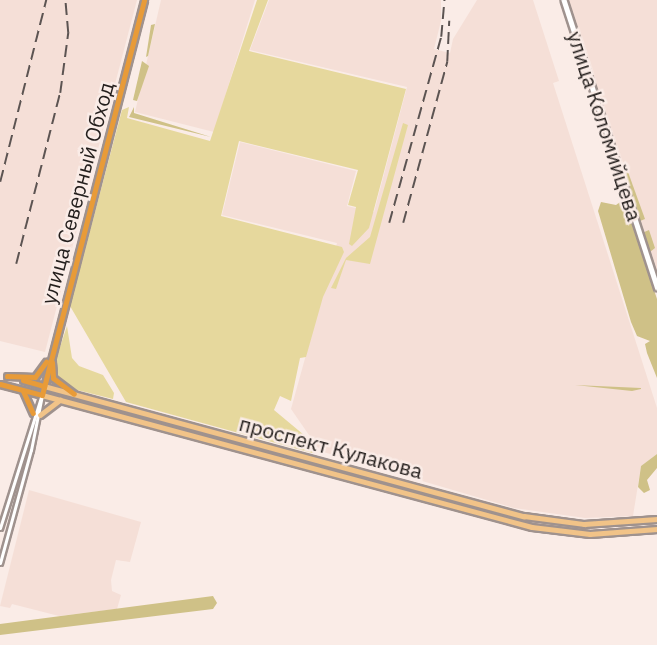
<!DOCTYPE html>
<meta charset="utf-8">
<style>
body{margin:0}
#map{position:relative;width:657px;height:645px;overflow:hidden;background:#faece7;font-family:"IBM Plex Sans",sans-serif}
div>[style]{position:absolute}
.built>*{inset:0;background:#f5dfd7}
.green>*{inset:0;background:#e6d89d}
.forest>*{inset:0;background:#cfc187}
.roads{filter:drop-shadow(2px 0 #9f928e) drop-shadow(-2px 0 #9f928e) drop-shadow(0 2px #9f928e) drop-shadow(0 -2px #9f928e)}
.street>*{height:3px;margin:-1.5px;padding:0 1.5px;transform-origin:1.5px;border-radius:1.5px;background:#fff}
.secondary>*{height:4.5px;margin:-2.25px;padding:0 2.25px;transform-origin:2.25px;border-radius:2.25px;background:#fff}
.primary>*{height:4.5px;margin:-2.25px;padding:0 2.25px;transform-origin:2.25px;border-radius:2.25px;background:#f1c388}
.highway>*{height:5px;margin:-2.5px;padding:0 2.5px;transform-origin:2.5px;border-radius:2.5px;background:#e89b38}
.rail>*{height:1.5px;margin-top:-0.75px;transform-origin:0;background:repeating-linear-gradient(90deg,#5c5452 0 12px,transparent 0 18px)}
span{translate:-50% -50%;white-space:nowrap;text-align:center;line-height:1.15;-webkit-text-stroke:5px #faece7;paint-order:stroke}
.street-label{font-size:21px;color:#231e1c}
</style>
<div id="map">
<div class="built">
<i style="clip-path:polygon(0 0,137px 0,45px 352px,0 341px)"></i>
<i style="clip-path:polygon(161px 0,255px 0,214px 132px,135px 112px)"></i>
<i style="clip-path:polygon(269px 0,441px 0,441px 21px,434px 49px,450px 53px,453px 39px,477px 0,533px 0,559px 81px,553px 83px,657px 408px,657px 454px,641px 466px,633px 516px,585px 518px,514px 508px,320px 451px,291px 409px,337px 243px,222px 215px,240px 142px,356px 171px,347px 206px,374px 212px,407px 87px,250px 50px)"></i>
<i style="clip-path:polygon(567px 0,657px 0,657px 278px)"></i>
<i style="clip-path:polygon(29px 490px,141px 522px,130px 562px,116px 560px,111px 580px,112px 591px,121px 595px,117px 609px,59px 616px,12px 604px,10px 608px,0 606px)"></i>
</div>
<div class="green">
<i style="clip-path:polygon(257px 0,268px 0,249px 51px,406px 89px,369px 228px,352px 246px,349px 244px,356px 207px,348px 205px,358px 170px,239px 141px,221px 216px,342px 247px,344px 252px,323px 297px,306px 357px,300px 358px,291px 401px,280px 396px,274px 410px,304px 435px,317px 451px,312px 453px,126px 402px,70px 306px,122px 110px,129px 107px,127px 118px,210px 141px)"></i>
<i style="clip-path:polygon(403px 123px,408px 125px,370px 264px,346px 260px,336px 289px,331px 288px,346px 258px,370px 237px)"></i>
<i style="clip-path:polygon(67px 326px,72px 358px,79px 366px,103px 375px,114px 393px,113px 399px,69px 388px,56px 377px,55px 362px)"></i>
</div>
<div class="forest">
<i style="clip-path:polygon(155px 24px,148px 56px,146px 57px,151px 25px)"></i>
<i style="clip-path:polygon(142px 61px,149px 66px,137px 101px,133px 100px)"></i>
<i style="clip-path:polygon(134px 107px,134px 113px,211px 137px,129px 117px)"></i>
<i style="clip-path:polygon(622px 170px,628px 172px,645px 219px,640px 221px)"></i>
<i style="clip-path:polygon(624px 199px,657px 299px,657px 378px,647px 353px,645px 344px,650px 341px,637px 336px,631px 322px,598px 211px,601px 202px,616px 205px)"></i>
<i style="clip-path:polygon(649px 230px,655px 248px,650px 252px,642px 233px)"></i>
<i style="clip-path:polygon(575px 385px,641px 388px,641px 389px,632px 391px)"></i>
<i style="clip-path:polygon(657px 454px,657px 468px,647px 480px,650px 490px,644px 493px,638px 487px,641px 466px)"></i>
<i style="clip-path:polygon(213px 596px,217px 603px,213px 609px,0 635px,0 624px)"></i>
</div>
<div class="roads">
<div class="street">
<i style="left:0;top:528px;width:137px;rotate:-72.6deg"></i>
<i style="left:0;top:563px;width:117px;rotate:-74.7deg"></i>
<i style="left:31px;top:450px;width:56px;rotate:-78.7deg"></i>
</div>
<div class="secondary">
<i style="left:564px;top:0;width:302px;rotate:72deg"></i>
</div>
<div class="primary">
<i style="left:44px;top:386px;width:497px;rotate:15.2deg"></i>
<i style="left:524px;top:516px;width:61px;rotate:7.6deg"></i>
<i style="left:584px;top:524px;width:73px;rotate:-3.9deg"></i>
<i style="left:42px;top:395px;width:507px;rotate:15.08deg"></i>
<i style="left:532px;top:527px;width:58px;rotate:6.9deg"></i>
<i style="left:590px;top:534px;width:67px;rotate:-4.3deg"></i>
<i style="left:40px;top:415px;width:25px;rotate:-37deg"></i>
</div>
<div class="highway">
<i style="left:52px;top:362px;width:16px;rotate:86deg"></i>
<i style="left:53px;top:378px;width:26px;rotate:37deg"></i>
<i style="left:7px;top:376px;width:28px;rotate:2deg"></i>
<i style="left:35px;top:377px;width:19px;rotate:-54deg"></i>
<i style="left:23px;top:380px;width:22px;rotate:16deg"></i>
<i style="left:0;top:384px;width:43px;rotate:14.7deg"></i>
<i style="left:42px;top:395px;width:408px;rotate:-75.5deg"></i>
<i style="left:23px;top:391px;width:24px;rotate:66deg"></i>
</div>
</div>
<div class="rail">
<i style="left:0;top:182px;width:188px;rotate:-75.8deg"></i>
<i style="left:389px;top:223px;width:193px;rotate:-74.4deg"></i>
<i style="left:441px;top:37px;width:37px;rotate:-85deg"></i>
<i style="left:403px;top:223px;width:167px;rotate:-74.7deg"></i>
<i style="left:447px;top:62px;width:41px;rotate:-87.2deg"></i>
<i style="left:16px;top:264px;width:177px;rotate:-75.6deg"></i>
<i style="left:60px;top:93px;width:61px;rotate:-82.4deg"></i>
<i style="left:68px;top:33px;width:33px;rotate:-95deg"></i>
</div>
<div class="street-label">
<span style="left:605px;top:126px;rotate:72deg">улица Коломийцева</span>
<span style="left:77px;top:193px;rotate:-75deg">улица Северный Обход</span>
<span style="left:331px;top:447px;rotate:15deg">проспект Кулакова</span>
</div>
</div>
